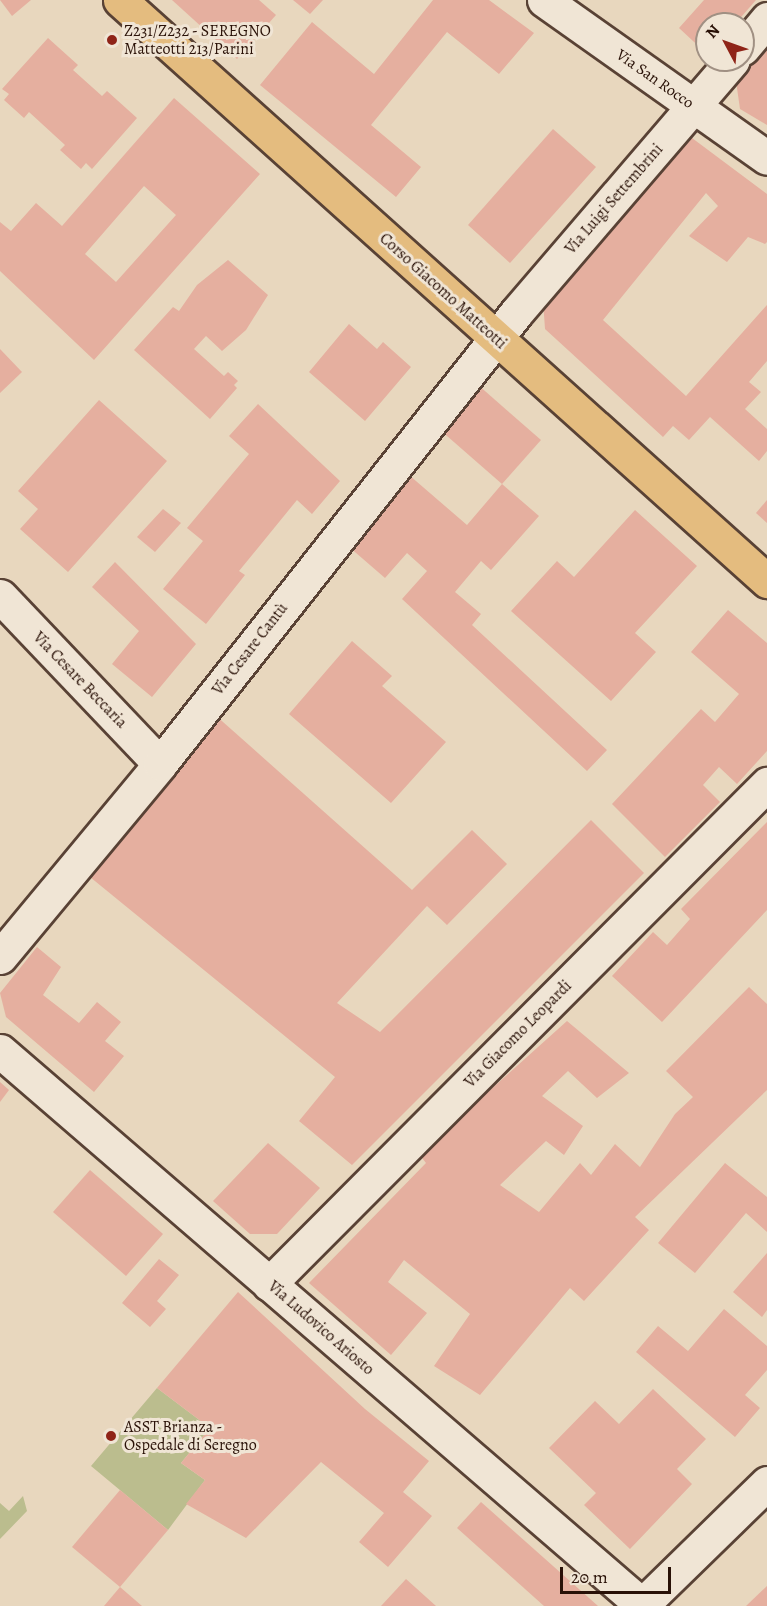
<!DOCTYPE html>
<meta charset="utf-8">
<style>
body{margin:0}
#map{position:relative;width:767px;height:1606px;overflow:hidden;background:#e8d7be;font-family:Alegreya,serif}
div>[style]{position:absolute}
.green>*{inset:0;background:#bbbd8e}
.building>*{inset:0;background:#e5af9f}
.roads{filter:drop-shadow(2px 0 #594235) drop-shadow(-2px 0 #594235) drop-shadow(0 2px #594235) drop-shadow(0 -2px #594235)}
.minor>*{height:33px;margin:-16.5px;padding:0 16.5px;transform-origin:16.5px;border-radius:16.5px;background:#f0e5d5}
.major>*{height:33px;margin:-16.5px;padding:0 16.5px;transform-origin:16.5px;border-radius:16.5px;background:#e4bc7f}
.dots>*{width:16px;height:16px;translate:-50% -50%;box-sizing:border-box;border:3px solid #f0e5d5;border-radius:50%}
span{translate:-50% -50%;white-space:nowrap;text-align:center;line-height:1.15;-webkit-text-stroke:6px #f0e5d5;paint-order:stroke}
.poi-label{font-size:16px;color:#291107}
.left{translate:0 -50%;text-align:left}
.street-label{font-size:16px;color:#291107}
.north{position:absolute;left:695px;top:12px;width:60px;height:60px;box-sizing:border-box;background:#f0e5d5;border:2px solid #a09083;border-radius:50%;rotate:311deg;font-size:16px;font-weight:700;line-height:24px;text-align:center;color:#291107}
.north::after{content:'';display:block;margin:auto;width:21px;height:27px;background:#8f2418;clip-path:polygon(50% 0,100% 100%,50% 72%,0 100%)}
.scale{position:absolute;left:560px;top:1567px;width:111px;height:27px;box-sizing:border-box;border:3px solid #291107;border-top:0;padding-left:8px;font-size:18px;line-height:21px;white-space:nowrap;color:#291107;-webkit-text-stroke:4px #f0e5d5;paint-order:stroke}
</style>
<div id="map">
<div class="green">
<i style="clip-path:polygon(157px 1388px,210px 1428px,181px 1463px,205px 1480px,168px 1530px,91px 1466px)"></i>
<i style="clip-path:polygon(23px 1496px,27px 1511px,0 1539px,0 1503px,9px 1511px)"></i>
</div>
<div class="building">
<i style="clip-path:polygon(0 0,31px 0,12px 16px)"></i>
<i style="clip-path:polygon(172px 0,259px 0,276px 15px,237px 59px)"></i>
<i style="clip-path:polygon(293px 0,323px 0,310px 14px)"></i>
<i style="clip-path:polygon(433px 0,489px 0,534px 33px,499px 74px,447px 32px,371px 125px,421px 167px,396px 197px,260px 85px,312px 22px,374px 74px)"></i>
<i style="clip-path:polygon(704px 0,756px 0,735px 24px,707px 24px,707px 54px,679px 28px)"></i>
<i style="clip-path:polygon(48px 38px,78px 65px,73px 70px,102px 96px,107px 91px,137px 118px,92px 169px,86px 163px,81px 169px,60px 150px,65px 145px,29px 112px,24px 118px,4px 100px,9px 94px,2px 89px)"></i>
<i style="clip-path:polygon(767px 43px,767px 125px,740px 109px,736px 81px)"></i>
<i style="clip-path:polygon(evenodd,174px 98px,260px 174px,94px 360px,0 271px,0 222px,11px 231px,36px 203px,62px 226px,174px 98px,144px 186px,176px 215px,116px 282px,85px 254px,144px 186px)"></i>
<i style="clip-path:polygon(553px 129px,596px 167px,510px 263px,468px 225px)"></i>
<i style="clip-path:polygon(688px 135px,767px 194px,767px 242px,765px 244px,748px 237px,727px 262px,689px 236px,718px 206px,706px 193px,603px 320px,686px 396px,767px 305px,767px 361px,749px 382px,761px 392px,745px 409px,767px 429px,767px 451px,759px 461px,710px 417px,689px 440px,673px 426px,663px 437px,545px 329px,543px 300px)"></i>
<i style="clip-path:polygon(228px 260px,268px 295px,246px 330px,222px 351px,206px 336px,194px 349px,224px 376px,228px 372px,238px 381px,234px 385px,237px 388px,210px 419px,134px 350px,173px 307px,179px 311px,197px 285px)"></i>
<i style="clip-path:polygon(349px 324px,377px 349px,383px 342px,411px 367px,365px 421px,309px 372px)"></i>
<i style="clip-path:polygon(0 349px,22px 372px,0 393px)"></i>
<i style="clip-path:polygon(477px 384px,541px 440px,502px 484px,439px 429px)"></i>
<i style="clip-path:polygon(99px 400px,167px 461px,68px 572px,20px 529px,38px 509px,18px 491px)"></i>
<i style="clip-path:polygon(258px 404px,340px 481px,312px 514px,297px 500px,239px 571px,245px 575px,206px 624px,163px 589px,203px 541px,187px 528px,249px 454px,229px 436px)"></i>
<i style="clip-path:polygon(409px 475px,467px 525px,502px 484px,539px 516px,491px 570px,481px 561px,455px 592px,481px 614px,472px 625px,607px 750px,587px 771px,402px 599px,427px 571px,407px 553px,385px 578px,348px 546px)"></i>
<i style="clip-path:polygon(767px 500px,767px 523px,756px 513px)"></i>
<i style="clip-path:polygon(163px 509px,181px 523px,155px 552px,137px 537px)"></i>
<i style="clip-path:polygon(635px 510px,697px 566px,635px 633px,656px 652px,611px 701px,511px 611px,557px 561px,574px 577px)"></i>
<i style="clip-path:polygon(115px 562px,196px 644px,152px 697px,112px 664px,139px 631px,92px 587px)"></i>
<i style="clip-path:polygon(728px 610px,767px 643px,767px 751px,737px 784px,719px 767px,703px 785px,720px 802px,665px 857px,612px 804px,701px 709px,715px 722px,739px 694px,691px 652px)"></i>
<i style="clip-path:polygon(352px 641px,392px 676px,382px 686px,446px 742px,391px 803px,289px 714px)"></i>
<i style="clip-path:polygon(214px 714px,412px 890px,472px 830px,507px 864px,447px 925px,427px 906px,337px 1003px,380px 1032px,591px 820px,644px 873px,352px 1165px,299px 1121px,335px 1077px,90px 877px)"></i>
<i style="clip-path:polygon(767px 822px,767px 910px,662px 1022px,612px 976px,653px 932px,667px 945px,690px 919px,681px 909px)"></i>
<i style="clip-path:polygon(37px 947px,61px 967px,43px 995px,79px 1023px,97px 1002px,121px 1022px,105px 1041px,124px 1056px,94px 1092px,6px 1017px,0 993px)"></i>
<i style="clip-path:polygon(749px 987px,767px 1004px,767px 1090px,635px 1217px,649px 1230px,584px 1301px,570px 1288px,480px 1395px,434px 1366px,470px 1314px,404px 1260px,388px 1282px,427px 1313px,391px 1355px,309px 1283px,426px 1163px,419px 1154px,567px 1021px,629px 1073px,597px 1098px,568px 1071px,542px 1096px,583px 1126px,564px 1155px,546px 1141px,500px 1185px,539px 1212px,580px 1163px,591px 1175px,615px 1144px,640px 1167px,675px 1114px,693px 1097px,666px 1071px)"></i>
<i style="clip-path:polygon(0 1082px,9px 1090px,0 1102px)"></i>
<i style="clip-path:polygon(268px 1143px,320px 1188px,277px 1234px,250px 1234px,213px 1201px)"></i>
<i style="clip-path:polygon(725px 1163px,767px 1197px,767px 1232px,746px 1213px,695px 1273px,658px 1243px)"></i>
<i style="clip-path:polygon(90px 1170px,163px 1234px,126px 1276px,53px 1212px)"></i>
<i style="clip-path:polygon(767px 1253px,767px 1310px,762px 1317px,733px 1292px)"></i>
<i style="clip-path:polygon(159px 1259px,179px 1275px,157px 1301px,166px 1309px,150px 1327px,122px 1303px)"></i>
<i style="clip-path:polygon(238px 1292px,365px 1409px,429px 1461px,403px 1492px,432px 1516px,388px 1567px,359px 1542px,384px 1513px,321px 1462px,246px 1538px,186px 1504px,205px 1480px,181px 1463px,210px 1428px,157px 1388px)"></i>
<i style="clip-path:polygon(724px 1309px,767px 1346px,767px 1370px,745px 1395px,760px 1408px,735px 1437px,636px 1352px,658px 1326px,688px 1351px)"></i>
<i style="clip-path:polygon(653px 1389px,706px 1439px,677px 1469px,692px 1484px,630px 1549px,584px 1505px,596px 1493px,549px 1448px,595px 1401px,619px 1424px)"></i>
<i style="clip-path:polygon(120px 1490px,168px 1530px,120px 1587px,72px 1547px)"></i>
<i style="clip-path:polygon(481px 1502px,598px 1606px,544px 1606px,457px 1528px)"></i>
<i style="clip-path:polygon(406px 1579px,436px 1606px,381px 1606px)"></i>
<i style="clip-path:polygon(767px 1586px,767px 1606px,746px 1606px)"></i>
<i style="clip-path:polygon(120px 1587px,142px 1606px,104px 1606px)"></i>
</div>
<div class="roads">
<div class="minor">
<i style="left:544px;top:0;width:273px;rotate:35.3deg"></i>
<i style="left:743px;top:48px;width:38px;rotate:-50deg"></i>
<i style="left:0;top:596px;width:232px;rotate:46.4deg"></i>
<i style="left:0;top:957px;width:251px;rotate:-50.3deg"></i>
<i style="left:160px;top:764px;width:575px;rotate:-51.71deg"></i>
<i style="left:516px;top:313px;width:333px;rotate:-49.4deg"></i>
<i style="left:0;top:1051px;width:848px;rotate:40.79deg"></i>
<i style="left:269px;top:1284px;width:706px;rotate:-45.11deg"></i>
<i style="left:641px;top:1606px;width:176px;rotate:-44.3deg"></i>
</div>
<div class="major">
<i style="left:120px;top:0;width:870px;rotate:41.92deg"></i>
</div>
</div>
<div class="dots">
<i style="left:112px;top:40px;background:#8f2418"></i>
<i style="left:111px;top:1436px;background:#8f2418"></i>
</div>
<div class="poi-label">
<span class="left" style="left:124px;top:40px">Z231/Z232 - SEREGNO<br>Matteotti 213/Parini</span>
<span class="left" style="left:124px;top:1436px">ASST Brianza -<br>Ospedale di Seregno</span>
</div>
<div class="street-label">
<span style="left:655px;top:79px;rotate:35deg">Via San Rocco</span>
<span style="left:614px;top:199px;rotate:-49deg">Via Luigi Settembrini</span>
<span style="left:443px;top:291px;rotate:42deg">Corso Giacomo Matteotti</span>
<span style="left:250px;top:649px;rotate:-52deg">Via Cesare Cantù</span>
<span style="left:80px;top:680px;rotate:46deg">Via Cesare Beccaria</span>
<span style="left:518px;top:1034px;rotate:-45deg">Via Giacomo Leopardi</span>
<span style="left:321px;top:1328px;rotate:41deg">Via Ludovico Ariosto</span>
</div>
<div class="north">N</div>
<div class="scale">20 m</div>
</div>
